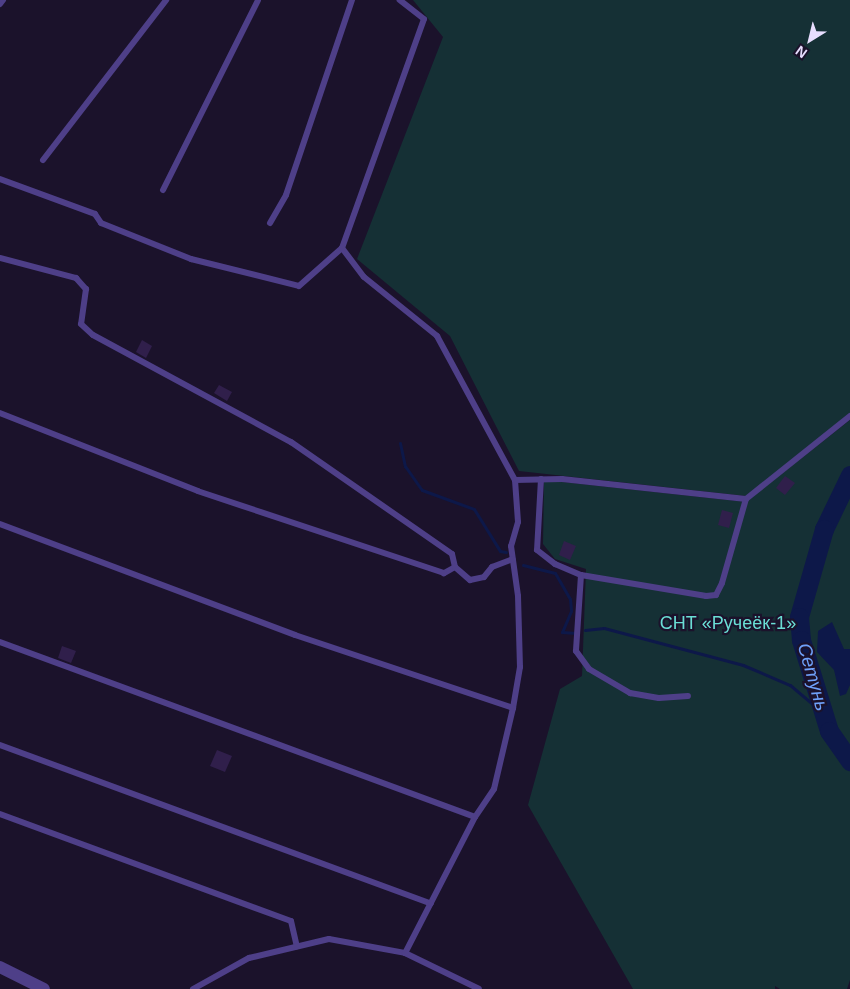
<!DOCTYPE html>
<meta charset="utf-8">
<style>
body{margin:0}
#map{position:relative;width:850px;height:989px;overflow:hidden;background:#1b122b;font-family:Helvetica,sans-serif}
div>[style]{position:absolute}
.green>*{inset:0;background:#153035}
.water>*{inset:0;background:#0d1849}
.stream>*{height:3px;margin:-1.5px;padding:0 1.5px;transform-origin:1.5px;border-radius:1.5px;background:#0d1849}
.river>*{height:19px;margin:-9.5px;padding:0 9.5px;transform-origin:9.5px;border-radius:9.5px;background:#0d1849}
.building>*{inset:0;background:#301f4b}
.service>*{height:6px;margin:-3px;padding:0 3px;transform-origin:3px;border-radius:3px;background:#4e3f88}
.minor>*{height:12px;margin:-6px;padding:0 6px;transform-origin:6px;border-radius:6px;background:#4e3f88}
span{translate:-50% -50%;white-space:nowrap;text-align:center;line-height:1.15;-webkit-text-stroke:4.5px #1b122b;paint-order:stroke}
.park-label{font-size:18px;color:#6aded5}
.water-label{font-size:19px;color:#6fa1fa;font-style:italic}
.north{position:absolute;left:785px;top:15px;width:50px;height:50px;-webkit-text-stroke:4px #1b122b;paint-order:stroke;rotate:216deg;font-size:14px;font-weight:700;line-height:20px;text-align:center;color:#e7ddfe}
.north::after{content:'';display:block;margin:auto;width:18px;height:22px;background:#e7ddfe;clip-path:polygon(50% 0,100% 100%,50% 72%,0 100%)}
</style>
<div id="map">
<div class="green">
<i style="clip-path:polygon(413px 0,850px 0,850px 413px,746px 496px,519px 471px,450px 336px,357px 259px,443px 37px)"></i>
<i style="clip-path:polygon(850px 420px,850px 980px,847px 989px,780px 989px,775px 986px,775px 989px,633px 989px,528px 805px,560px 689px,582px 676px,586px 569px,555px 559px,543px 544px,544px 480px,746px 502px)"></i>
</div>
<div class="water">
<i style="clip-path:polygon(832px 622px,844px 649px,850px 649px,850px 685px,846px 694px,840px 696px,834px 670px,817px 652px,818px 631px)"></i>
</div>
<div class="stream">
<i style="left:400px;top:443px;width:24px;rotate:78deg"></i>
<i style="left:405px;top:466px;width:29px;rotate:55deg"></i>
<i style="left:422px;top:490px;width:55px;rotate:20.1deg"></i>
<i style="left:474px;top:509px;width:49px;rotate:58.2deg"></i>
<i style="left:500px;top:551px;width:6px;rotate:9deg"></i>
<i style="left:523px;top:565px;width:33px;rotate:14deg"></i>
<i style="left:555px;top:573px;width:30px;rotate:60deg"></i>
<i style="left:570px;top:599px;width:12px;rotate:85deg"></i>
<i style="left:571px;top:611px;width:23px;rotate:113deg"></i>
<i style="left:562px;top:632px;width:14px;rotate:4deg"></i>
<i style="left:585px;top:630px;width:19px;rotate:-6deg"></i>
<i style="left:604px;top:628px;width:144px;rotate:14.9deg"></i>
<i style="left:743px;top:665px;width:51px;rotate:23.1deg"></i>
<i style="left:790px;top:685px;width:42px;rotate:40.2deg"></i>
</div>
<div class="river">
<i style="left:850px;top:475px;width:60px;rotate:115.7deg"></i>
<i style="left:824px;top:529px;width:91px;rotate:105.9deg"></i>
<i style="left:799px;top:617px;width:23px;rotate:85deg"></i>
<i style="left:801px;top:640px;width:95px;rotate:72.9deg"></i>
<i style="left:829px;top:731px;width:37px;rotate:55deg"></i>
</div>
<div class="building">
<i style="clip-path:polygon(142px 340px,152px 346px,146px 358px,136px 352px)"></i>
<i style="clip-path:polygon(219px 385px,232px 392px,227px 401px,214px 393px)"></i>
<i style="clip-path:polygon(785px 476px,795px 483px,785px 495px,776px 488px)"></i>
<i style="clip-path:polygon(722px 510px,733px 513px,729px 528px,718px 525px)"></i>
<i style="clip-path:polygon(564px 541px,576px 546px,570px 560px,559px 555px)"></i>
<i style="clip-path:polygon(62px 646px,76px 651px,71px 663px,58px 658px)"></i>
<i style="clip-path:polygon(217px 750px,232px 756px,225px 772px,210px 766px)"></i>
</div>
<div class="service">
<i style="left:0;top:4px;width:5px;rotate:-53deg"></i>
<i style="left:43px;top:160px;width:202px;rotate:-52.4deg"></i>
<i style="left:0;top:179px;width:101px;rotate:20.2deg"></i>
<i style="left:95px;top:214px;width:11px;rotate:56deg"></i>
<i style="left:101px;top:223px;width:97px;rotate:21.8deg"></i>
<i style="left:191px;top:259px;width:111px;rotate:14deg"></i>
<i style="left:299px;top:286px;width:57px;rotate:-41.5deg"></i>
<i style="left:342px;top:248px;width:243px;rotate:-70.3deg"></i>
<i style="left:424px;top:19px;width:31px;rotate:-142deg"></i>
<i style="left:163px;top:190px;width:212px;rotate:-63.4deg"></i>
<i style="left:270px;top:223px;width:32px;rotate:-60deg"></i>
<i style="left:286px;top:195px;width:206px;rotate:-71.3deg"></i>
<i style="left:342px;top:248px;width:36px;rotate:53deg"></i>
<i style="left:364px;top:277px;width:94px;rotate:38.9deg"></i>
<i style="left:437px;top:336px;width:164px;rotate:61.6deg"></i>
<i style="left:515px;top:480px;width:42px;rotate:85.9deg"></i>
<i style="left:518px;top:522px;width:25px;rotate:106deg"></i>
<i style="left:511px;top:546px;width:50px;rotate:82deg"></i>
<i style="left:518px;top:596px;width:71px;rotate:88.4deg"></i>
<i style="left:520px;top:667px;width:42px;rotate:99.7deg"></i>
<i style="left:513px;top:708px;width:83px;rotate:103.2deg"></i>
<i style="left:494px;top:789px;width:34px;rotate:124deg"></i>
<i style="left:475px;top:817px;width:153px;rotate:117.2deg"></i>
<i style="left:0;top:258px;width:79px;rotate:14.7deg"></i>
<i style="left:76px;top:278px;width:15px;rotate:48deg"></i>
<i style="left:86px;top:289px;width:35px;rotate:98deg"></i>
<i style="left:81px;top:324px;width:16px;rotate:43deg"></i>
<i style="left:93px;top:335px;width:225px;rotate:28.4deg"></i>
<i style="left:291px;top:442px;width:196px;rotate:34.8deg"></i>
<i style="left:452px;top:554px;width:13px;rotate:77deg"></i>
<i style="left:455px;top:567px;width:13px;rotate:151deg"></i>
<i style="left:444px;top:573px;width:259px;rotate:-161.6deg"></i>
<i style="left:198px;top:491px;width:213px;rotate:-158.5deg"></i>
<i style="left:541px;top:479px;width:71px;rotate:93.2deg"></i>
<i style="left:537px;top:550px;width:23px;rotate:38deg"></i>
<i style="left:555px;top:564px;width:28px;rotate:23deg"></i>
<i style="left:581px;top:575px;width:127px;rotate:9.5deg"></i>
<i style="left:706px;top:596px;width:10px;rotate:-6deg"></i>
<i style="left:716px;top:595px;width:13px;rotate:-63deg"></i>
<i style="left:722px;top:583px;width:87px;rotate:-74.1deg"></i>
<i style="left:515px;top:480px;width:47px;rotate:-1.2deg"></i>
<i style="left:562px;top:479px;width:185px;rotate:6.2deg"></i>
<i style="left:746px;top:499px;width:133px;rotate:-38.6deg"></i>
<i style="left:0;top:524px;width:315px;rotate:20.6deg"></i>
<i style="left:295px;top:635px;width:230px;rotate:18.5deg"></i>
<i style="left:455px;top:567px;width:20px;rotate:41deg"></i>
<i style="left:470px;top:580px;width:14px;rotate:-12deg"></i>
<i style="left:484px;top:577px;width:13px;rotate:-51deg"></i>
<i style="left:492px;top:567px;width:22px;rotate:-21deg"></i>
<i style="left:581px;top:575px;width:76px;rotate:93.8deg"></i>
<i style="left:576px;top:651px;width:22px;rotate:54deg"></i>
<i style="left:589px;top:669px;width:48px;rotate:30.3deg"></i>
<i style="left:630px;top:693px;width:29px;rotate:10deg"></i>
<i style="left:659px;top:698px;width:29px;rotate:-4deg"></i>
<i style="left:0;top:642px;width:506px;rotate:20.22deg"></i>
<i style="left:0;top:745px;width:459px;rotate:20.2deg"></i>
<i style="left:0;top:814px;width:310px;rotate:20.2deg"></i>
<i style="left:291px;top:921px;width:26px;rotate:77deg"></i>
<i style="left:193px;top:989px;width:64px;rotate:-29deg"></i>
<i style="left:249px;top:958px;width:82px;rotate:-13.4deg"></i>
<i style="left:329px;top:939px;width:77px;rotate:10.4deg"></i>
<i style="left:405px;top:953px;width:82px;rotate:25.9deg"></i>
</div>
<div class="minor">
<i style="left:0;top:967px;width:49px;rotate:26.6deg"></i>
</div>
<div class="park-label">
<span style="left:728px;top:623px">СНТ «Ручеёк-1»</span>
</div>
<div class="water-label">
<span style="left:813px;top:677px;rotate:74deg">Сетунь</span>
</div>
<div class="north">N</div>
</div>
